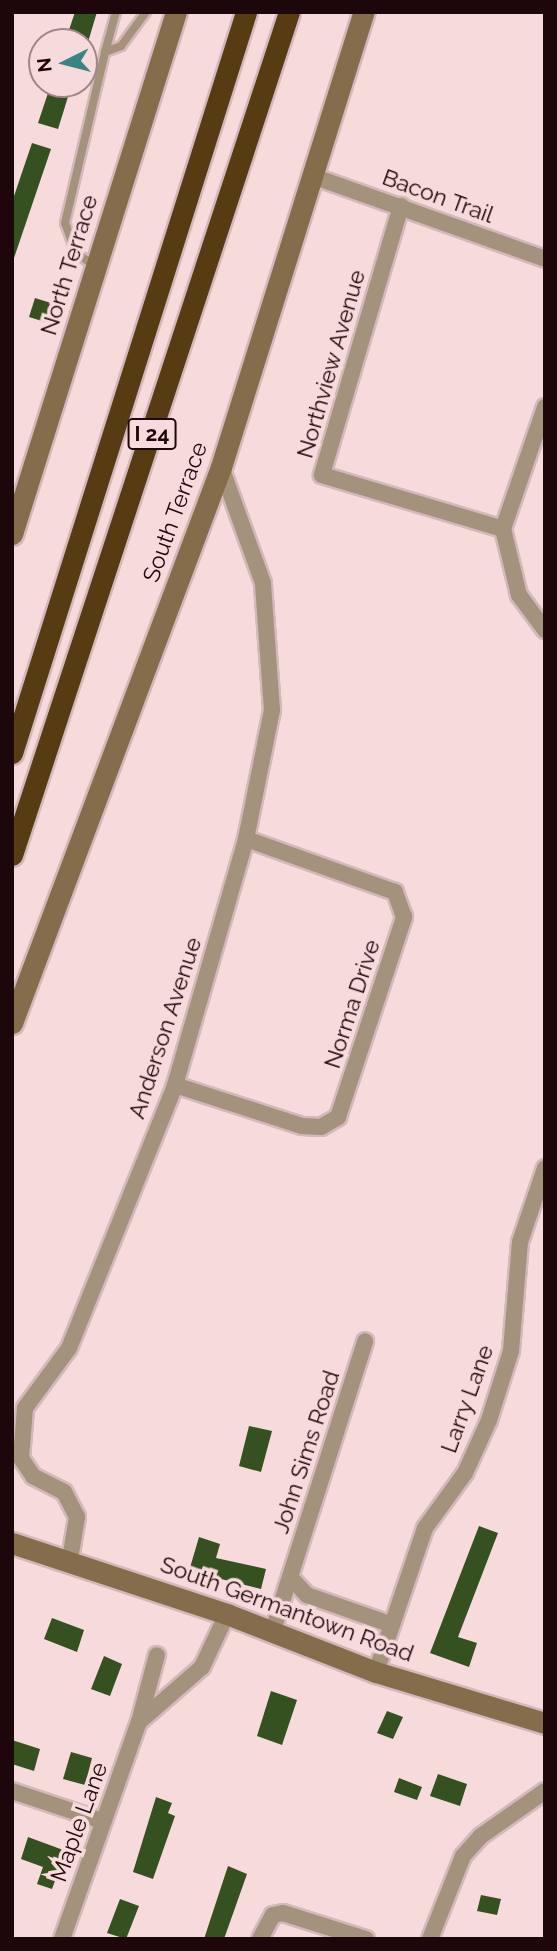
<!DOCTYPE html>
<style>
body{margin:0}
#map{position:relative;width:557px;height:1951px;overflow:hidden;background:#f7dadb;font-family:Raleway,sans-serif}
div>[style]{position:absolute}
.building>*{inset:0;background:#355120}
.roads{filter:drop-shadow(2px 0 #d4b8ba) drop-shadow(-2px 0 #d4b8ba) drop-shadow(0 2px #d4b8ba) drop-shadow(0 -2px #d4b8ba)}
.lane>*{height:8px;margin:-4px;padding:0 4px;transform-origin:4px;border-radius:4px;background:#a4927d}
.street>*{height:16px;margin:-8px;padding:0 8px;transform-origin:8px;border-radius:8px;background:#a4927d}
.secondary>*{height:21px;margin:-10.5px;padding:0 10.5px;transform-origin:10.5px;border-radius:10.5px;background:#856c4b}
.highway>*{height:21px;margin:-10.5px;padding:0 10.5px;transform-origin:10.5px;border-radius:10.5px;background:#563b13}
span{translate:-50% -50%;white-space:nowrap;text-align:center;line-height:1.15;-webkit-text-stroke:7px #f7dadb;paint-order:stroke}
.shield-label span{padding:2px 5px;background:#f7dadb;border:2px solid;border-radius:5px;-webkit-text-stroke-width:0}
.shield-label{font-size:21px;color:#1e070a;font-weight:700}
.street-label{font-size:23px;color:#1e070a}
.frame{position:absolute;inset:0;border:14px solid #1e070a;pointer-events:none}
.north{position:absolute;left:28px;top:28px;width:70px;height:70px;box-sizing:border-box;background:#f7dadb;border:2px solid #a08687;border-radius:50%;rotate:264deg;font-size:19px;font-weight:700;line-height:28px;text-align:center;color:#1e070a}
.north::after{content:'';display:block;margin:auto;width:24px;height:32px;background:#3c8483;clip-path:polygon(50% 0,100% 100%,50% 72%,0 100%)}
</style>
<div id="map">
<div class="building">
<i style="clip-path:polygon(75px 12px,97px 12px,88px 42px,65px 42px)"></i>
<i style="clip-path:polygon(51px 84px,72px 84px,58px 129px,38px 123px)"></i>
<i style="clip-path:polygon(32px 143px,51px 149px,14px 258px,12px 202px)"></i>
<i style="clip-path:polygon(35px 298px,51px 303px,45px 322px,29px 317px)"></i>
<i style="clip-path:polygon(249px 1426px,272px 1431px,261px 1472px,239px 1466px)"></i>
<i style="clip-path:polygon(479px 1526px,498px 1533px,458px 1637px,477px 1643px,469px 1667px,430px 1653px)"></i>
<i style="clip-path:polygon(199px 1537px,220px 1544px,216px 1558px,266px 1569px,261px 1589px,189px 1571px)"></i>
<i style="clip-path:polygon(52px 1618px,84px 1630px,77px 1652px,44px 1639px)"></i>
<i style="clip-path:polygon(104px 1656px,122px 1664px,110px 1696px,91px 1689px)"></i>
<i style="clip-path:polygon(271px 1691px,297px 1700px,282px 1745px,257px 1736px)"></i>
<i style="clip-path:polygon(387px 1711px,403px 1717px,393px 1739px,377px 1733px)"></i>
<i style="clip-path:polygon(12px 1740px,40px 1749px,34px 1771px,12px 1764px)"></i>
<i style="clip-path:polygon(71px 1752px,92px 1758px,85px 1785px,63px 1779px)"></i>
<i style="clip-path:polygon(438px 1774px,467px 1784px,460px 1806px,430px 1796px)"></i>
<i style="clip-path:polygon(399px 1778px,422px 1787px,417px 1800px,394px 1792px)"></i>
<i style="clip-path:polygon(156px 1797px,172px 1803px,168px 1813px,175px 1816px,153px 1879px,133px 1872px)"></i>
<i style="clip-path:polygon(28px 1837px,66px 1851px,52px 1889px,37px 1884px,43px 1867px,21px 1859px)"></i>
<i style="clip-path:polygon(228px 1866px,247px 1874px,224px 1939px,204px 1939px)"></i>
<i style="clip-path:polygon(481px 1895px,501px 1899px,497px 1915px,477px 1911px)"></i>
<i style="clip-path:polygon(120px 1899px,139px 1906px,126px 1939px,107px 1933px)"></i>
</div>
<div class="roads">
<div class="lane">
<i style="left:105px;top:52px;width:41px;rotate:-74.6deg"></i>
<i style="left:95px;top:266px;width:23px;rotate:-146deg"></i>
<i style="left:76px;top:253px;width:32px;rotate:-110deg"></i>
<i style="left:65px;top:223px;width:176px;rotate:-76.8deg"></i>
<i style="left:105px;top:52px;width:17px;rotate:-21deg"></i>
<i style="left:121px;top:46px;width:42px;rotate:-53.7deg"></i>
</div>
<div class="street">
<i style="left:315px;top:177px;width:244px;rotate:19.6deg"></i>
<i style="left:401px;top:206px;width:280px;rotate:106.4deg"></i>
<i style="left:322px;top:475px;width:189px;rotate:16.6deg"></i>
<i style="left:545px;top:407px;width:129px;rotate:109deg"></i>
<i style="left:503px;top:529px;width:68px;rotate:76.4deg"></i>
<i style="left:519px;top:595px;width:44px;rotate:53.4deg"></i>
<i style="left:175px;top:1085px;width:133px;rotate:17.9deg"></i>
<i style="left:302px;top:1126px;width:19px;rotate:3deg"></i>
<i style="left:321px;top:1127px;width:20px;rotate:-30deg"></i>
<i style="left:338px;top:1117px;width:211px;rotate:-71.7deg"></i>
<i style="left:404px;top:917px;width:27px;rotate:-110deg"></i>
<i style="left:395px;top:892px;width:158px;rotate:-160.4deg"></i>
<i style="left:70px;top:1559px;width:43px;rotate:-80.5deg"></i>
<i style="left:77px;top:1517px;width:28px;rotate:-117deg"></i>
<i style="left:64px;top:1492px;width:35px;rotate:-153deg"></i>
<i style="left:33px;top:1476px;width:22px;rotate:-124deg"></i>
<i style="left:21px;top:1458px;width:50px;rotate:-85.4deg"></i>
<i style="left:25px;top:1408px;width:74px;rotate:-53.7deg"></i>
<i style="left:69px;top:1348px;width:284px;rotate:-68deg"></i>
<i style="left:175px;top:1085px;width:256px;rotate:-73.9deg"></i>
<i style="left:246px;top:839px;width:132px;rotate:-78.6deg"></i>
<i style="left:272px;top:710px;width:127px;rotate:-94.1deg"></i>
<i style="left:263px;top:583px;width:123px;rotate:-109.9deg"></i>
<i style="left:290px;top:1577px;width:25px;rotate:47deg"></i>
<i style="left:307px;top:1595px;width:90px;rotate:19.4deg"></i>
<i style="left:273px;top:1630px;width:303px;rotate:-72.3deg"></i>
<i style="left:376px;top:1672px;width:152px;rotate:-71.2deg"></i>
<i style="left:425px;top:1528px;width:68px;rotate:-54deg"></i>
<i style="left:465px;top:1473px;width:58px;rotate:-65.6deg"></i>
<i style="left:489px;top:1420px;width:72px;rotate:-72.3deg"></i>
<i style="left:511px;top:1351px;width:109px;rotate:-85.3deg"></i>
<i style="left:520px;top:1242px;width:78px;rotate:-71.3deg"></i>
<i style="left:139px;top:1722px;width:69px;rotate:-75deg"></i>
<i style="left:12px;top:1791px;width:95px;rotate:18.4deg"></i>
<i style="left:62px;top:1939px;width:230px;rotate:-70.5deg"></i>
<i style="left:139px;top:1722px;width:84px;rotate:-41.1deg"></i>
<i style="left:202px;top:1667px;width:59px;rotate:-64.7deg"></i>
<i style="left:260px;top:1939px;width:27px;rotate:-62deg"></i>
<i style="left:273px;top:1915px;width:10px;rotate:-11deg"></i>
<i style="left:283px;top:1913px;width:87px;rotate:17.4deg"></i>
<i style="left:430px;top:1939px;width:89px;rotate:-68.3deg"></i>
<i style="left:463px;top:1856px;width:27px;rotate:-48deg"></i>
<i style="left:481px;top:1836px;width:78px;rotate:-35.1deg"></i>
</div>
<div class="secondary">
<i style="left:12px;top:534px;width:547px;rotate:-72.56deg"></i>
<i style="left:12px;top:1023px;width:594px;rotate:-69.4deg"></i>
<i style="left:221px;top:467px;width:477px;rotate:-72.6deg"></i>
<i style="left:12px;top:1543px;width:226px;rotate:18.3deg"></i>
<i style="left:227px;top:1614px;width:160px;rotate:21.3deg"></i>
<i style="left:376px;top:1672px;width:177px;rotate:16.8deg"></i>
</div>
<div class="highway">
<i style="left:12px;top:753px;width:777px;rotate:-72.47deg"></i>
<i style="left:12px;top:855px;width:887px;rotate:-71.81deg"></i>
</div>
</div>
<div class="shield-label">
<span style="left:152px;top:434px">I 24</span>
</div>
<div class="street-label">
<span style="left:438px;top:196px;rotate:20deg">Bacon Trail</span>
<span style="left:69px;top:265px;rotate:-73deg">North Terrace</span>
<span style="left:331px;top:364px;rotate:-74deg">Northview Avenue</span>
<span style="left:175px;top:512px;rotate:-70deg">South Terrace</span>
<span style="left:352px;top:1004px;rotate:-72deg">Norma Drive</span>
<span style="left:165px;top:1028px;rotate:-72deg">Anderson Avenue</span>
<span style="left:467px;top:1399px;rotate:-70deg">Larry Lane</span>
<span style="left:306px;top:1452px;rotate:-72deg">John Sims Road</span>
<span style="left:287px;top:1609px;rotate:20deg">South Germantown Road</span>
<span style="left:79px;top:1822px;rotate:-70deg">Maple Lane</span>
</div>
<div class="frame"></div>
<div class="north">N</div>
</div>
